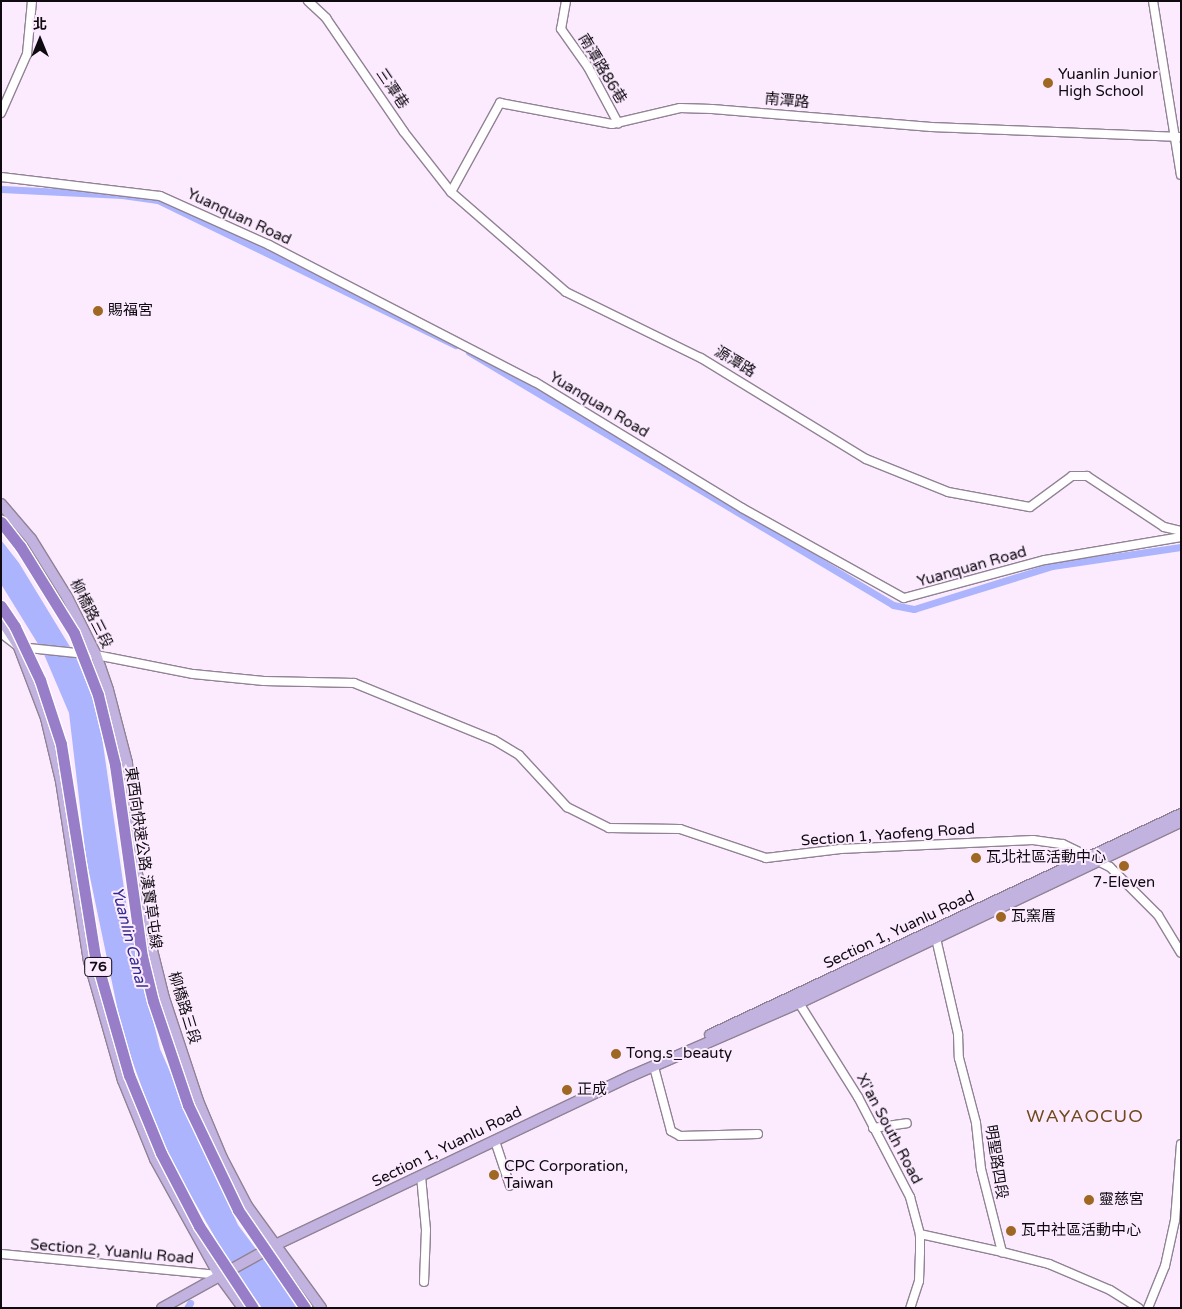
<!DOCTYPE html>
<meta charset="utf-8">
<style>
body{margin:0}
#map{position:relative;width:1182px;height:1309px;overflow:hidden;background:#fcebff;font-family:"Varela Round","Noto Sans TC",sans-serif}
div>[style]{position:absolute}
.water>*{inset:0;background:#abb4fc}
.canal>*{height:7px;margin:-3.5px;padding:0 3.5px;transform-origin:3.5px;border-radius:3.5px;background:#abb4fc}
.roads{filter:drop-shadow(1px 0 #918294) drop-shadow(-1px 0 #918294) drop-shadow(0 1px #918294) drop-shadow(0 -1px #918294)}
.minor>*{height:8px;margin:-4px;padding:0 4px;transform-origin:4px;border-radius:4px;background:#fff}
.major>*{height:10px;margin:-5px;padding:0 5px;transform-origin:5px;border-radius:5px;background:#c1b2df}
.bridges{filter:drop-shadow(1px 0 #fff) drop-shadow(-1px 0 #fff) drop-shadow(0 1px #fff) drop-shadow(0 -1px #fff)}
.highway-bridge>*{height:11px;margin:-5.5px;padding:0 5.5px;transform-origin:5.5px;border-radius:5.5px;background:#987ec9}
.dots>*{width:14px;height:14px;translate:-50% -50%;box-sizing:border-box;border:2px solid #fcebff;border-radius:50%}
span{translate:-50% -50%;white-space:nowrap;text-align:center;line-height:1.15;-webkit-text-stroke:4px #fcebff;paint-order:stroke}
.shield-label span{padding:1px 4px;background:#fcebff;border:1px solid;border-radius:4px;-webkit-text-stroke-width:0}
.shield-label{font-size:14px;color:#0f0a10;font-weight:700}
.street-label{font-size:15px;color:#0f0a10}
.poi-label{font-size:15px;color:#0f0a10}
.left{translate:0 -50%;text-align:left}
.water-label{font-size:16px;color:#322c90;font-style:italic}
.quarter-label{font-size:18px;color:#6f481b;letter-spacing:1px}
.frame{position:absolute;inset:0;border:2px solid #0f0a10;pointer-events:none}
.north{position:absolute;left:15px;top:15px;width:50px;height:50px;-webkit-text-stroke:4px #fcebff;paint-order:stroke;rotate:0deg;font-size:14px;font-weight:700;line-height:20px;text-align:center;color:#0f0a10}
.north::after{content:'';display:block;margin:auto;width:18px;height:22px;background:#0f0a10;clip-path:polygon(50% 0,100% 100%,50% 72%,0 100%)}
</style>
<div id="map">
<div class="water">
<i style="clip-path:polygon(1px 540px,19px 563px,75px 655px,98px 710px,128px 916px,160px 1049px,238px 1225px,300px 1308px,262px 1308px,231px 1265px,164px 1149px,123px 1035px,86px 858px,69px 713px,43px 652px,1px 584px)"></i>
</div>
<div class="canal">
<i style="left:1px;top:189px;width:121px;rotate:2.8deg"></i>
<i style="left:122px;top:195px;width:36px;rotate:8deg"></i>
<i style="left:158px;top:200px;width:331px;rotate:26deg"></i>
<i style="left:469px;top:352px;width:494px;rotate:30.8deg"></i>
<i style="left:893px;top:605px;width:21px;rotate:11deg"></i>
<i style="left:914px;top:609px;width:145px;rotate:-17.3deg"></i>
<i style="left:1052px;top:566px;width:130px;rotate:-8.4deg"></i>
<i style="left:187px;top:1308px;width:6px;rotate:-59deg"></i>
</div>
<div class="roads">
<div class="minor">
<i style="left:308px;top:1px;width:25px;rotate:43deg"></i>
<i style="left:326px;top:18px;width:138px;rotate:55.6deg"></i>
<i style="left:404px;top:132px;width:76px;rotate:51.9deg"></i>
<i style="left:451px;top:192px;width:152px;rotate:41deg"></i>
<i style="left:566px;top:292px;width:150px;rotate:26.1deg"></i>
<i style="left:701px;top:358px;width:193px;rotate:31.5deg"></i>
<i style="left:866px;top:459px;width:88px;rotate:21.9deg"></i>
<i style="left:948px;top:492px;width:83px;rotate:10.4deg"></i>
<i style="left:1030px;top:507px;width:52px;rotate:-36.4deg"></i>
<i style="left:1072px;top:476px;width:15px"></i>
<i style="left:1087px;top:476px;width:92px;rotate:33.5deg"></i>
<i style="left:1164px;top:527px;width:17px;rotate:13deg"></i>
<i style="left:566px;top:1px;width:28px;rotate:100deg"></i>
<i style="left:561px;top:29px;width:47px;rotate:54.6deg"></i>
<i style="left:588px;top:67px;width:64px;rotate:61.8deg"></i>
<i style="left:1153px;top:1px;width:176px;rotate:80.9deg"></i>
<i style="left:1px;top:113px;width:64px;rotate:-66.2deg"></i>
<i style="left:27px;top:54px;width:53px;rotate:-84.6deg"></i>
<i style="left:1px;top:177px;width:160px;rotate:6.8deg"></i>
<i style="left:160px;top:196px;width:120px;rotate:24.2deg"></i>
<i style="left:269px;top:245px;width:299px;rotate:27.3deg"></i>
<i style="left:535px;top:382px;width:242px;rotate:31.3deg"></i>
<i style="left:742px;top:508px;width:185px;rotate:29.1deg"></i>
<i style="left:904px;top:598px;width:146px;rotate:-15.1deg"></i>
<i style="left:1045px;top:560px;width:138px;rotate:-9.6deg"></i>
<i style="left:451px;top:192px;width:102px;rotate:-61.2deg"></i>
<i style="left:500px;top:103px;width:114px;rotate:10.6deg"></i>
<i style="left:612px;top:124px;width:70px;rotate:-13.2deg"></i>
<i style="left:680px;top:108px;width:32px;rotate:2deg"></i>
<i style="left:712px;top:109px;width:220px;rotate:4.7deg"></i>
<i style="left:931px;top:127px;width:250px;rotate:2.3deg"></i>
<i style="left:1px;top:633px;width:23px;rotate:38deg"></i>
<i style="left:19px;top:647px;width:77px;rotate:5.9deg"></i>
<i style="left:96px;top:655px;width:99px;rotate:11.1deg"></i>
<i style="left:193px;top:674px;width:71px;rotate:5.6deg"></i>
<i style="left:264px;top:681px;width:90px;rotate:1.3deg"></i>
<i style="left:354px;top:683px;width:151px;rotate:22.2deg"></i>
<i style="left:494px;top:740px;width:29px;rotate:31deg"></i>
<i style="left:519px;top:755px;width:71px;rotate:47.3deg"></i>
<i style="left:567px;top:807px;width:47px;rotate:26.6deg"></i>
<i style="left:609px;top:828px;width:71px;rotate:0.8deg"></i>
<i style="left:680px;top:829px;width:91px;rotate:18.6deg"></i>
<i style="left:766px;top:858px;width:75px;rotate:-6.9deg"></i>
<i style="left:840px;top:849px;width:193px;rotate:-2.7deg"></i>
<i style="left:1033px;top:840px;width:30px;rotate:8deg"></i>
<i style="left:1063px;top:844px;width:52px;rotate:26.1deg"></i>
<i style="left:1110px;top:867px;width:68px;rotate:45deg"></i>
<i style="left:1158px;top:915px;width:44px;rotate:58.8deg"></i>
<i style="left:935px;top:934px;width:103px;rotate:77deg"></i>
<i style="left:958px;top:1034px;width:24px;rotate:88deg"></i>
<i style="left:959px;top:1058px;width:67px;rotate:75.3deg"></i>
<i style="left:976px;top:1123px;width:46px;rotate:83.8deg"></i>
<i style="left:981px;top:1169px;width:86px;rotate:75.8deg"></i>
<i style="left:1002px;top:1252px;width:49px;rotate:14.3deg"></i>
<i style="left:1049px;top:1264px;width:66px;rotate:23.1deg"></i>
<i style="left:1110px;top:1290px;width:34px;rotate:32deg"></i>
<i style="left:799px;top:1003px;width:111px;rotate:57.9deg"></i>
<i style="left:858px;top:1097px;width:113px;rotate:62.5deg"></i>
<i style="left:910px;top:1197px;width:38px;rotate:75deg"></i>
<i style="left:920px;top:1234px;width:18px;rotate:90deg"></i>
<i style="left:920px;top:1252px;width:29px;rotate:92deg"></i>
<i style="left:919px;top:1281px;width:28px;rotate:108deg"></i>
<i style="left:654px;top:1067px;width:66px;rotate:75.1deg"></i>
<i style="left:671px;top:1131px;width:10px;rotate:29deg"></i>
<i style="left:680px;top:1136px;width:78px;rotate:-1.5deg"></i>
<i style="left:873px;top:1128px;width:34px;rotate:-8deg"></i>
<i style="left:495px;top:1141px;width:47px;rotate:71.6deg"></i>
<i style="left:421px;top:1176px;width:54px;rotate:84.7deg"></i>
<i style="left:426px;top:1230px;width:52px;rotate:92.2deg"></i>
<i style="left:920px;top:1234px;width:84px;rotate:12.4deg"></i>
<i style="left:1px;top:1254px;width:219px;rotate:5.5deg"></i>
<i style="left:1148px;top:1308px;width:45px;rotate:-68deg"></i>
<i style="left:1165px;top:1266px;width:47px;rotate:-77.7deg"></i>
<i style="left:1175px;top:1220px;width:76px;rotate:-85.5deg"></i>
</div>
<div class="major">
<i style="left:1px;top:504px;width:46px;rotate:49.4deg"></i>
<i style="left:31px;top:539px;width:68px;rotate:58.2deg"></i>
<i style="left:67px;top:597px;width:65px;rotate:63.4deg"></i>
<i style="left:96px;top:655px;width:37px;rotate:71deg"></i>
<i style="left:108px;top:690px;width:75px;rotate:75.4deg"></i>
<i style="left:127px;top:763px;width:90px;rotate:85.6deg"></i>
<i style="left:134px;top:853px;width:62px;rotate:81.6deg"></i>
<i style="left:143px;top:914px;width:87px;rotate:76deg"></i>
<i style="left:164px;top:998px;width:108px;rotate:71.7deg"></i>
<i style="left:198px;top:1101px;width:62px;rotate:67.2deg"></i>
<i style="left:222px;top:1158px;width:54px;rotate:62.5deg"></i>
<i style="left:247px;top:1206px;width:126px;rotate:54deg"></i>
<i style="left:1px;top:619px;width:33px;rotate:57deg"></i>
<i style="left:19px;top:647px;width:76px;rotate:69.2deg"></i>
<i style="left:46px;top:718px;width:65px;rotate:76.6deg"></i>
<i style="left:61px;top:781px;width:182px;rotate:81.2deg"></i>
<i style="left:89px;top:961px;width:124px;rotate:74.1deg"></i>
<i style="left:123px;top:1080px;width:85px;rotate:67.9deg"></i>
<i style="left:155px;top:1159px;width:132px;rotate:61.1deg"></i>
<i style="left:219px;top:1275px;width:41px;rotate:54deg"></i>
<i style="left:710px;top:1035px;width:520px;rotate:-25.14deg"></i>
<i style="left:162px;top:1308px;width:129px;rotate:-29.1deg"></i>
<i style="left:275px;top:1245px;width:394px;rotate:-25.4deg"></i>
<i style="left:631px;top:1076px;width:183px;rotate:-23.5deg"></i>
<i style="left:799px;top:1003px;width:423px;rotate:-25.4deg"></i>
</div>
</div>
<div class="bridges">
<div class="highway-bridge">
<i style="left:1px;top:522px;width:31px;rotate:52deg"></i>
<i style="left:20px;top:546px;width:102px;rotate:58.2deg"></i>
<i style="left:74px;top:633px;width:66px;rotate:68.8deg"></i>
<i style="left:98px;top:695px;width:72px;rotate:76.3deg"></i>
<i style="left:115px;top:765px;width:193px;rotate:82deg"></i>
<i style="left:142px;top:956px;width:46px;rotate:76.3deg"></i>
<i style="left:153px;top:1001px;width:110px;rotate:71.4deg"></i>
<i style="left:188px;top:1105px;width:116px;rotate:64.5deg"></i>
<i style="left:238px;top:1210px;width:119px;rotate:55.6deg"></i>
<i style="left:1px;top:606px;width:25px;rotate:56deg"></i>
<i style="left:15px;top:627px;width:59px;rotate:64.7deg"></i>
<i style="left:40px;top:680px;width:67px;rotate:71.8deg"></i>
<i style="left:61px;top:744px;width:215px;rotate:80.9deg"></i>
<i style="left:95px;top:956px;width:124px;rotate:74.1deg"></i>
<i style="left:129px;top:1075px;width:84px;rotate:67.7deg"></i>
<i style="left:161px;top:1153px;width:82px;rotate:62.5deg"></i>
<i style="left:199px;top:1226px;width:98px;rotate:56.6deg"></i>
</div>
</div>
<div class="dots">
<i style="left:1048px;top:83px;background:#9e6722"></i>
<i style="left:98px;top:311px;background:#9e6722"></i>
<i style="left:976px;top:858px;background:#9e6722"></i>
<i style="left:1124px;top:866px;background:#9e6722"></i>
<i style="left:1001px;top:917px;background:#9e6722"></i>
<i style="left:616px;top:1054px;background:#9e6722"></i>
<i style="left:567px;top:1090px;background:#9e6722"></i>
<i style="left:494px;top:1175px;background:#9e6722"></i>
<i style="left:1089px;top:1200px;background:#9e6722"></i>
<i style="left:1011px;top:1231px;background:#9e6722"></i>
</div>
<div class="shield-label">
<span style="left:98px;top:967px">76</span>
</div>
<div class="street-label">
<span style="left:602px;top:69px;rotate:59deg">南潭路86巷</span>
<span style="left:392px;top:89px;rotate:56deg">三潭巷</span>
<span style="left:787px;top:101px;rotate:5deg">南潭路</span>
<span style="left:239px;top:217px;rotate:25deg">Yuanquan Road</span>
<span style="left:735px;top:362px;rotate:31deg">源潭路</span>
<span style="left:599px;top:405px;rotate:31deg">Yuanquan Road</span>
<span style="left:972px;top:567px;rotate:-16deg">Yuanquan Road</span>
<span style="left:91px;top:614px;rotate:63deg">柳橋路三段</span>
<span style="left:888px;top:835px;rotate:-4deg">Section 1, Yaofeng Road</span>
<span style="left:143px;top:858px;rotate:82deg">東西向快速公路 漢寶草屯線</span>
<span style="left:899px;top:930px;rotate:-25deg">Section 1, Yuanlu Road</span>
<span style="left:184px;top:1008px;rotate:73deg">柳橋路三段</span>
<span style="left:889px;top:1129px;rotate:62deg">Xi'an South Road</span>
<span style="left:447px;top:1147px;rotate:-26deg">Section 1, Yuanlu Road</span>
<span style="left:996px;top:1162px;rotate:81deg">明聖路四段</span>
<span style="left:112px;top:1252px;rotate:5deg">Section 2, Yuanlu Road</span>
</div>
<div class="poi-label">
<span class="left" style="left:1058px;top:83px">Yuanlin Junior<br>High School</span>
<span class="left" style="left:108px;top:311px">賜福宮</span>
<span class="left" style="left:986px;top:858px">瓦北社區活動中心</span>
<span style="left:1124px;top:883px">7-Eleven</span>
<span class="left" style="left:1011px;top:917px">瓦窯厝</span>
<span class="left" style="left:626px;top:1054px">Tong.s_beauty</span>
<span class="left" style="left:577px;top:1090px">正成</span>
<span class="left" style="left:504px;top:1175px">CPC Corporation,<br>Taiwan</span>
<span class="left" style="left:1099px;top:1200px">靈慈宮</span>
<span class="left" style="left:1021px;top:1231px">瓦中社區活動中心</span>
</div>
<div class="water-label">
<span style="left:129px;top:937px;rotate:76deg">Yuanlin Canal</span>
</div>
<div class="quarter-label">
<span style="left:1085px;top:1116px">WAYAOCUO</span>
</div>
<div class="frame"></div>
<div class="north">北</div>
</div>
